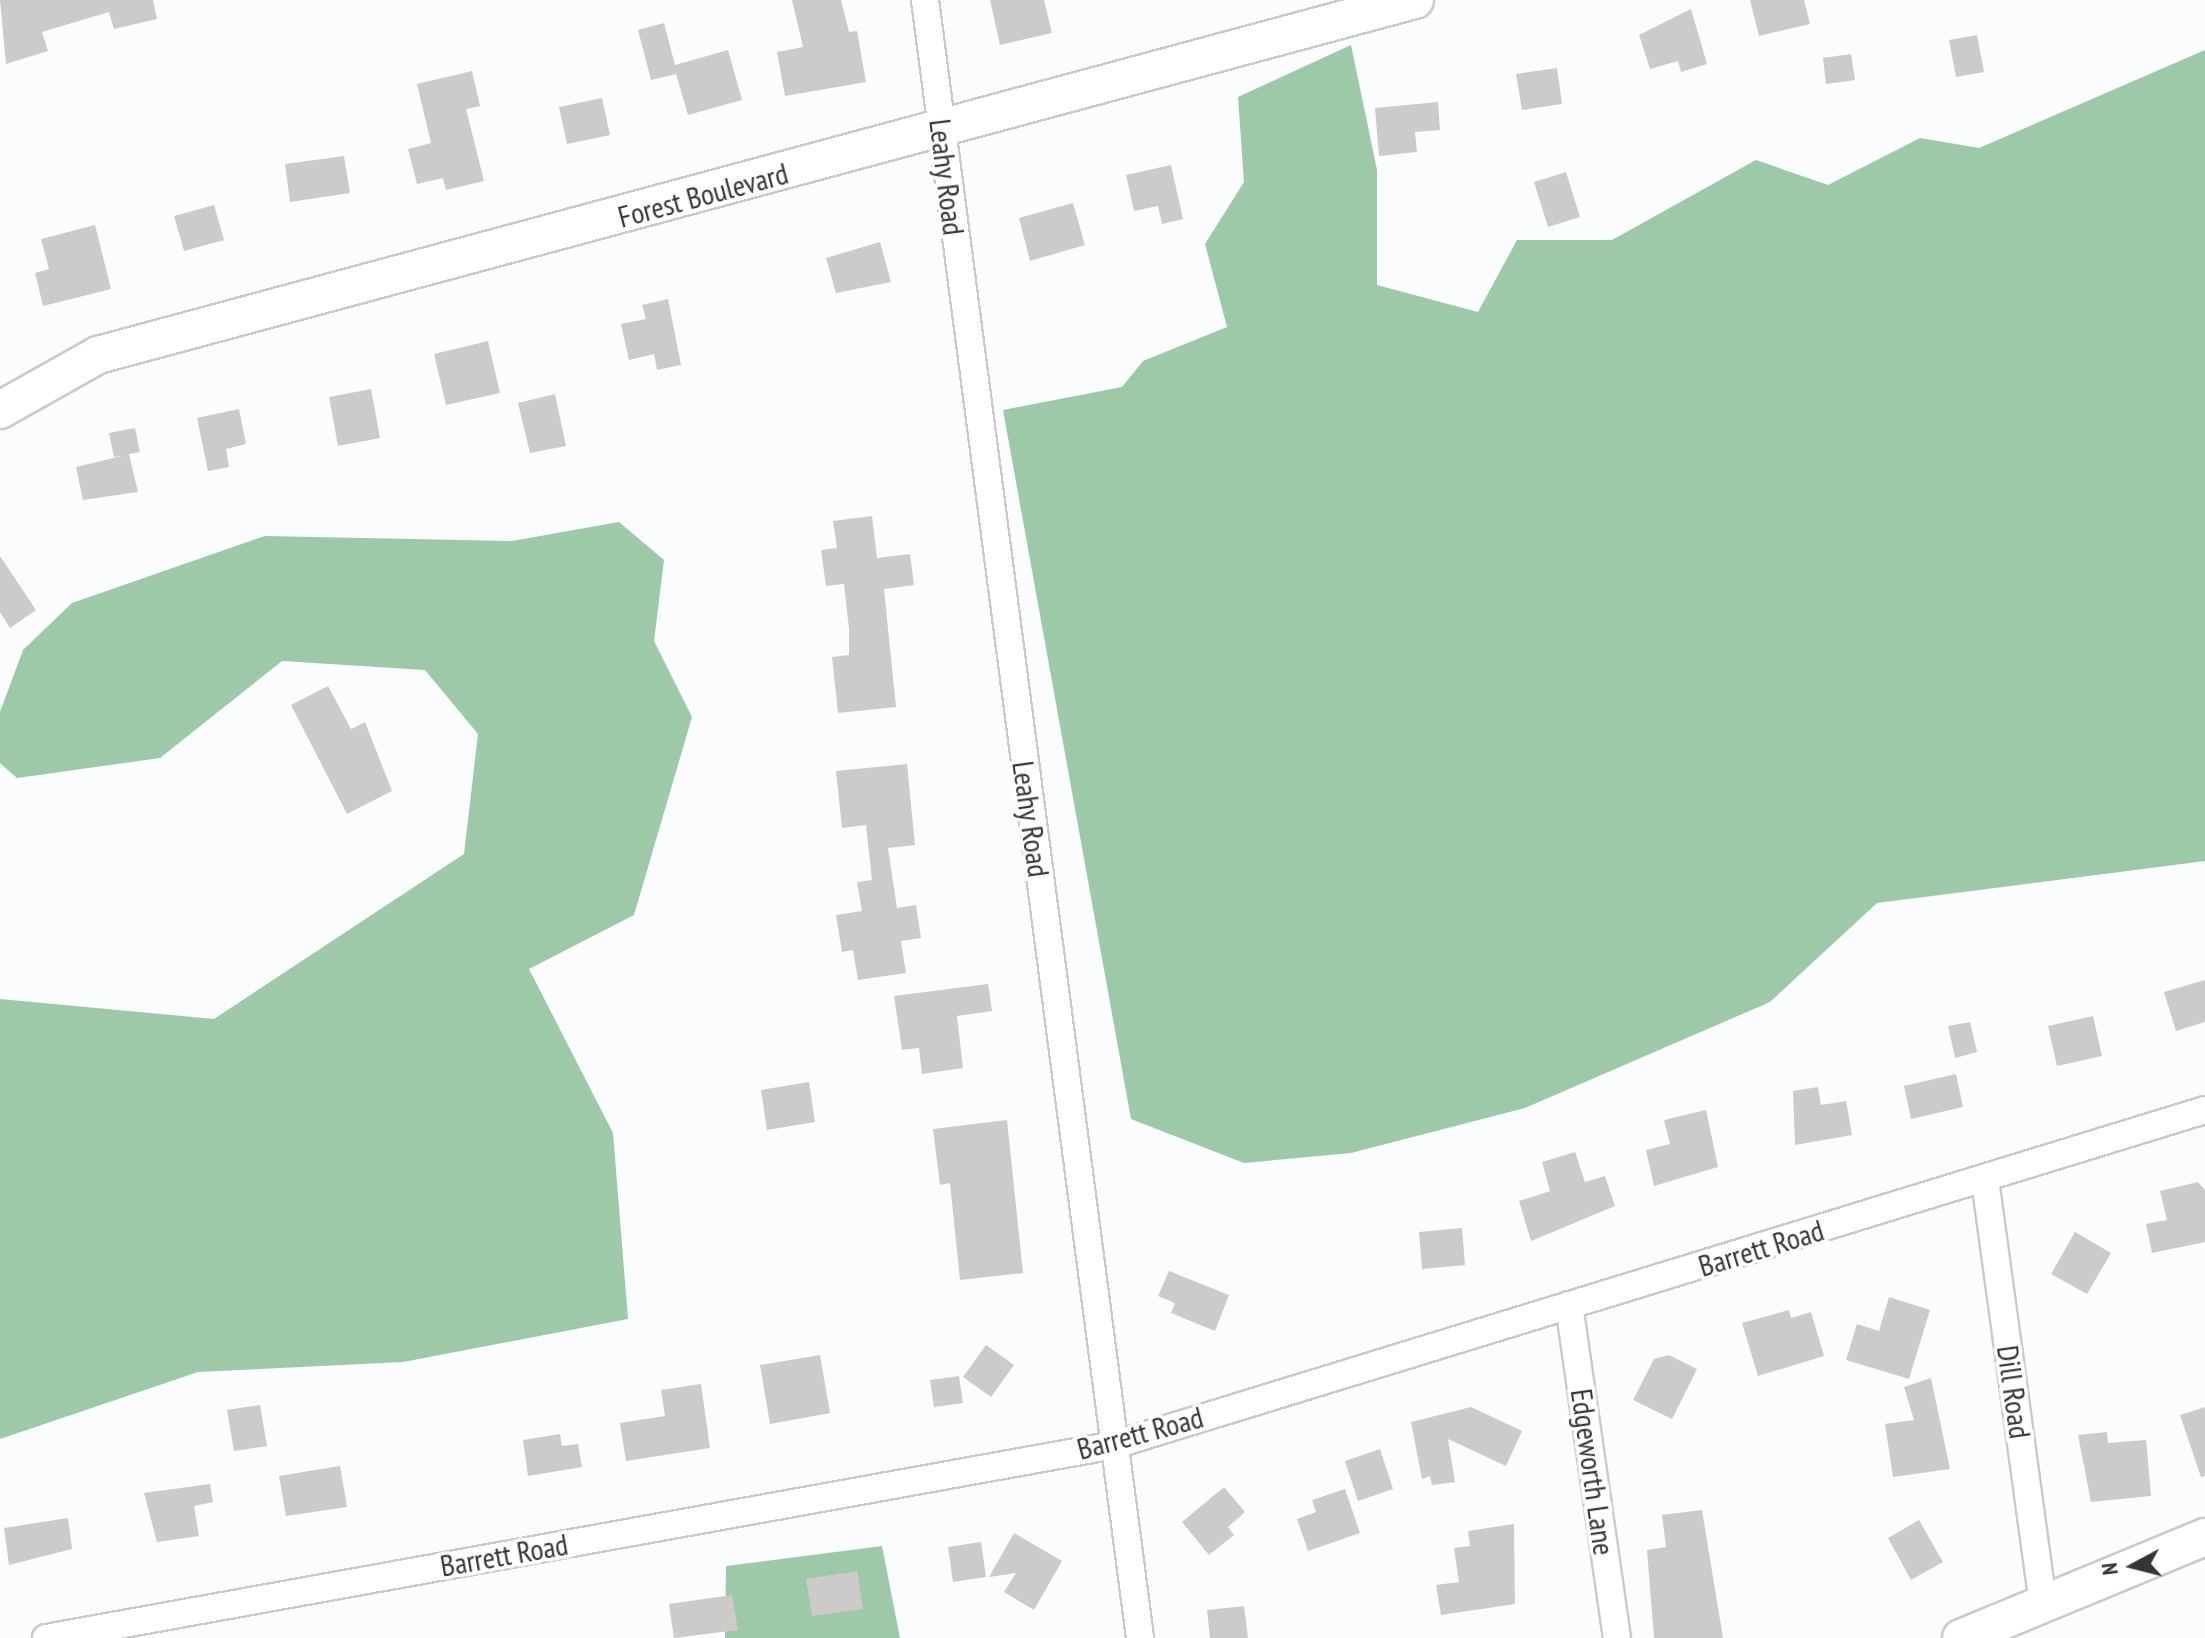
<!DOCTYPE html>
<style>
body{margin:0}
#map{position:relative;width:2205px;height:1638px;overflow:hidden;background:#fafcfe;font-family:"PT Sans Narrow",sans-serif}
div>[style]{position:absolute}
.forest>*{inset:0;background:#9ec9a8}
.building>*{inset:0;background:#cdcbc9}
.roads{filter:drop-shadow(2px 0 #c8cacc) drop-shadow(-2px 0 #c8cacc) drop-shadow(0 2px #c8cacc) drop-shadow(0 -2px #c8cacc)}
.street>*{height:26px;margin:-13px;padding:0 13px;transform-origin:13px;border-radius:13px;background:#fff}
.secondary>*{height:36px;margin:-18px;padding:0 18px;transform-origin:18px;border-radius:18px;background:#fff}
span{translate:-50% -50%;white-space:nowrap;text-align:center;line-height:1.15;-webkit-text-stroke:7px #fff;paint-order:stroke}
.street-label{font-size:30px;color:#353536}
.north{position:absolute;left:2093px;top:1526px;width:80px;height:80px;-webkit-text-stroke:6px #fff;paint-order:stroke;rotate:263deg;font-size:22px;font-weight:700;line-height:32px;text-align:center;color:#353536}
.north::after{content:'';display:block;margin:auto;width:28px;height:36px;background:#353536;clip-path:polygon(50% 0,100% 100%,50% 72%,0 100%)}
</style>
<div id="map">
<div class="forest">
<i style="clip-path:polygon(1351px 45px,1377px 170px,1377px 285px,1478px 312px,1517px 240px,1612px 240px,1756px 160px,1828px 185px,1920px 138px,1979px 148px,2205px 50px,2205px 861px,1877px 903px,1770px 1002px,1525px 1108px,1351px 1153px,1244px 1163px,1131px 1119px,1003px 410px,1122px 387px,1143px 361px,1227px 327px,1205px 244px,1244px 182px,1238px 97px)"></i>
<i style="clip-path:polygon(619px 522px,664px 560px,654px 641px,692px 717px,634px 915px,529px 969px,613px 1133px,628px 1319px,403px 1362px,198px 1372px,0 1439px,0 999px,214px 1019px,464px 854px,478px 734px,425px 670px,282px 661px,160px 758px,17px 778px,0 763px,0 712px,23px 650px,72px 603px,265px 536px,512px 541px)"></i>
<i style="clip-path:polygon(882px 1546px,900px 1638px,725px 1638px,726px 1566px)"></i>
</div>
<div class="building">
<i style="clip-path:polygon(0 0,153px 0,157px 19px,114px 29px,109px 12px,42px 32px,48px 51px,6px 64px)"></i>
<i style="clip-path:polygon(792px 0,841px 0,849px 32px,857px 31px,866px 82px,785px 96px,777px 52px,803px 47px)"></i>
<i style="clip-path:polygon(990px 0,1044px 0,1052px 33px,1000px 45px)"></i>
<i style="clip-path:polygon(1750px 0,1804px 0,1810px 24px,1759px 36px)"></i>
<i style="clip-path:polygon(1691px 9px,1707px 64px,1681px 72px,1678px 61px,1650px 69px,1639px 35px)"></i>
<i style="clip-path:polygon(664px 23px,675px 65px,728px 50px,742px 100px,688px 115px,676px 74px,651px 80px,638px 30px)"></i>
<i style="clip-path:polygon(1977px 35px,1984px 72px,1956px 77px,1949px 40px)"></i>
<i style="clip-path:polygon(1851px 54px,1855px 80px,1826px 84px,1823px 58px)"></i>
<i style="clip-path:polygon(1557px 68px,1562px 104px,1522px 110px,1516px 74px)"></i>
<i style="clip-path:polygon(472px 71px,480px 106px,466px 109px,484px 181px,446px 190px,443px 178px,417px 184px,408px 149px,431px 143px,417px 84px)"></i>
<i style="clip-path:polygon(602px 98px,610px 135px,567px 144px,559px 107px)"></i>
<i style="clip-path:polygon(1438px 102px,1440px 130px,1415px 132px,1417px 152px,1379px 156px,1375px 108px)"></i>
<i style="clip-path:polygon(344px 156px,350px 193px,290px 202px,285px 164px)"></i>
<i style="clip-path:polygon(1171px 165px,1183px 219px,1162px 224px,1158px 206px,1134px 211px,1126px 175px)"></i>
<i style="clip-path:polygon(1566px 172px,1580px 217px,1548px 227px,1534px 182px)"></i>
<i style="clip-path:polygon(1073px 203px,1085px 245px,1030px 261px,1019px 218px)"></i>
<i style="clip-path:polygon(214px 205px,224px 240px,184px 251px,174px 216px)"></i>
<i style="clip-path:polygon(95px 225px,111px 289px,43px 306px,35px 273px,49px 269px,41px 239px)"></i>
<i style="clip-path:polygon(880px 242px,891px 282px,836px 293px,826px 258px)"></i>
<i style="clip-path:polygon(668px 299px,681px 365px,657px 370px,654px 354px,629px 360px,621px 324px,646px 319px,642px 305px)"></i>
<i style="clip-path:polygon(488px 341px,500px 393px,446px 405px,434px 354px)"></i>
<i style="clip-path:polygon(371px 389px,380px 438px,338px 446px,329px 397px)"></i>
<i style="clip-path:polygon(555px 394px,566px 446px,530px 453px,518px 403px)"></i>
<i style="clip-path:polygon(239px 409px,246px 444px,226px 449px,229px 467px,208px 471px,197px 418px)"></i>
<i style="clip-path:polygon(135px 428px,140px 452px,129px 454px,138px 492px,83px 500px,76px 467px,122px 456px,114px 457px,109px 433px)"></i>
<i style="clip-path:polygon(872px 516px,877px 558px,910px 554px,914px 585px,884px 589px,896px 707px,838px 713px,832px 657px,849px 655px,849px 629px,844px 584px,826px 586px,821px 550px,837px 548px,833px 521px)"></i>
<i style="clip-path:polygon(0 556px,36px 610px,10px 628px,0 612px)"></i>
<i style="clip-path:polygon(328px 686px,351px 729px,365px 722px,392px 791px,347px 814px,291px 705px)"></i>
<i style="clip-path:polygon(907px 764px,915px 845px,888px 848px,897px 908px,916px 905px,921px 938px,901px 941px,906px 973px,858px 980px,853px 950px,842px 952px,836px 915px,862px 911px,857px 882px,872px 880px,866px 825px,842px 828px,836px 771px)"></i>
<i style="clip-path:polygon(2205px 980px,2205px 1022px,2176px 1031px,2164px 992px)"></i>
<i style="clip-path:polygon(988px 984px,992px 1011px,957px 1016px,963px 1068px,922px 1074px,919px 1048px,902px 1050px,894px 996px)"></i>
<i style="clip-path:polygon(2093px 1016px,2102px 1056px,2057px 1066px,2048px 1026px)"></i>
<i style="clip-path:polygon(1970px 1022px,1977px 1052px,1955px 1058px,1948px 1026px)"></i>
<i style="clip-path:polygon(1956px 1074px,1963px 1107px,1911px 1119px,1904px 1086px)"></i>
<i style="clip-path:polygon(809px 1082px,815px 1122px,767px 1130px,761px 1090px)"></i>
<i style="clip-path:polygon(1818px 1087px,1821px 1105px,1846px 1101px,1852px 1135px,1795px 1145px,1793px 1091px)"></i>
<i style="clip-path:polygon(1706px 1110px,1718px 1167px,1654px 1186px,1646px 1150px,1670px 1144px,1664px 1120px)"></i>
<i style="clip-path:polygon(1007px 1120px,1023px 1273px,960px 1280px,950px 1183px,940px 1185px,933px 1129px)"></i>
<i style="clip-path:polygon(1575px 1152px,1585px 1182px,1605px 1176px,1615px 1206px,1531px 1241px,1519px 1201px,1550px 1191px,1542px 1162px)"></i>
<i style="clip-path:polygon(2198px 1182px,2205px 1190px,2205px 1242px,2152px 1253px,2146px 1224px,2167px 1220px,2160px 1191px)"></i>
<i style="clip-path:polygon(1462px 1228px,1465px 1265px,1422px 1269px,1419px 1232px)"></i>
<i style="clip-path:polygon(2075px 1232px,2111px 1253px,2087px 1294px,2051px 1274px)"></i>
<i style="clip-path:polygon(1169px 1271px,1229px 1295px,1215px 1331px,1171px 1313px,1175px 1303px,1158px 1296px)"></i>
<i style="clip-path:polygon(1889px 1297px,1930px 1310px,1909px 1379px,1846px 1360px,1857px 1324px,1879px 1331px)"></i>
<i style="clip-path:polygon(1789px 1310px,1791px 1318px,1811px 1312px,1824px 1356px,1758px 1376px,1742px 1323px)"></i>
<i style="clip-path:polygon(986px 1345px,1014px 1365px,991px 1397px,963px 1377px)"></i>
<i style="clip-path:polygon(820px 1355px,830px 1413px,770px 1424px,760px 1365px)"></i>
<i style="clip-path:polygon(1669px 1355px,1697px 1369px,1672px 1419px,1633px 1400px,1654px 1359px)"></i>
<i style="clip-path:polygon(959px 1376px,963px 1403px,934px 1407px,930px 1380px)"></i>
<i style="clip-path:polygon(1931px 1378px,1950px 1469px,1893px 1477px,1885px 1424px,1914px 1420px,1904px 1387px)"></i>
<i style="clip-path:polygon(701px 1384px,710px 1448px,626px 1461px,620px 1423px,665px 1416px,661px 1390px)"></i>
<i style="clip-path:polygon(260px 1405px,267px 1446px,234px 1451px,227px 1410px)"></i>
<i style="clip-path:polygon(1471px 1407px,1522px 1431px,1506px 1466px,1448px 1439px,1455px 1482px,1432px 1485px,1430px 1476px,1422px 1479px,1411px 1422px)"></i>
<i style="clip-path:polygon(2205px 1407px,2205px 1476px,2201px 1477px,2180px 1415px)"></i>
<i style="clip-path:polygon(2107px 1432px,2108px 1443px,2146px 1440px,2151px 1496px,2091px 1502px,2078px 1435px)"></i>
<i style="clip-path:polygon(560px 1434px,562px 1446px,578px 1444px,582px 1467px,528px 1476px,523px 1440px)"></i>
<i style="clip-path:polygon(1380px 1449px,1393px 1489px,1358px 1501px,1345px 1461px)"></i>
<i style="clip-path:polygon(340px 1466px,347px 1507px,286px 1516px,279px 1476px)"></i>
<i style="clip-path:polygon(210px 1484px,213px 1502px,194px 1506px,199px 1536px,157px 1542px,144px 1493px)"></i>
<i style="clip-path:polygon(1224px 1487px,1245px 1512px,1228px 1527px,1234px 1535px,1209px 1555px,1182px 1522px)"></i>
<i style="clip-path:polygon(1345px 1489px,1360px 1533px,1308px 1551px,1297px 1519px,1316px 1512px,1312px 1500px)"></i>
<i style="clip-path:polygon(1702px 1510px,1723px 1638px,1654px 1638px,1647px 1550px,1666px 1547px,1662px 1515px)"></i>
<i style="clip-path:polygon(68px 1518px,72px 1549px,9px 1565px,4px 1528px)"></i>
<i style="clip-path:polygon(1919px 1520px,1943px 1562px,1911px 1580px,1888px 1538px)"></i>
<i style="clip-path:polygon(1514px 1524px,1515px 1604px,1441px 1615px,1436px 1585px,1459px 1582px,1454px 1548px,1470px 1546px,1468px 1531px)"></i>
<i style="clip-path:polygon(1014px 1533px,1062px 1561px,1034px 1610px,1004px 1592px,1016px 1573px,989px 1577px)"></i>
<i style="clip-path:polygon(981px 1542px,986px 1577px,953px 1582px,948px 1547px)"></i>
<i style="clip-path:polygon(857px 1571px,863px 1609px,812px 1616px,806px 1579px)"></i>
<i style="clip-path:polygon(732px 1595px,738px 1630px,674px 1638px,669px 1604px)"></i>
<i style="clip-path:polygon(1244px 1606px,1248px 1638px,1210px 1638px,1207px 1610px)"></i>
</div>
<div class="roads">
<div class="street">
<i style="left:925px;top:0;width:1652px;rotate:82.52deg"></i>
<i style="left:1985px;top:1180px;width:427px;rotate:82.2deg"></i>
<i style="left:1569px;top:1305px;width:336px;rotate:81.8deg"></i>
<i style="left:46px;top:1638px;width:1085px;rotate:-10.24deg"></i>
<i style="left:1114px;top:1445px;width:1141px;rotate:-17.07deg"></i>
</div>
<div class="secondary">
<i style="left:0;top:410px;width:112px;rotate:-29.3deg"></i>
<i style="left:98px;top:355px;width:1364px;rotate:-15.09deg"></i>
<i style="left:1961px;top:1638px;width:264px;rotate:-22.5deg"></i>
</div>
</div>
<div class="street-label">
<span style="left:947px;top:177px;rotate:83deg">Leahy Road</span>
<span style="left:703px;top:195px;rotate:-15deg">Forest Boulevard</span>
<span style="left:1031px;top:819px;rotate:82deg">Leahy Road</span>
<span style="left:1761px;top:1248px;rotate:-17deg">Barrett Road</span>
<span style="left:2014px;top:1392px;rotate:82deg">Dill Road</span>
<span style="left:1140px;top:1433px;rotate:-15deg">Barrett Road</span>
<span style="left:1593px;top:1472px;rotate:82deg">Edgeworth Lane</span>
<span style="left:504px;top:1555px;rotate:-10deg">Barrett Road</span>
</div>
<div class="north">N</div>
</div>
